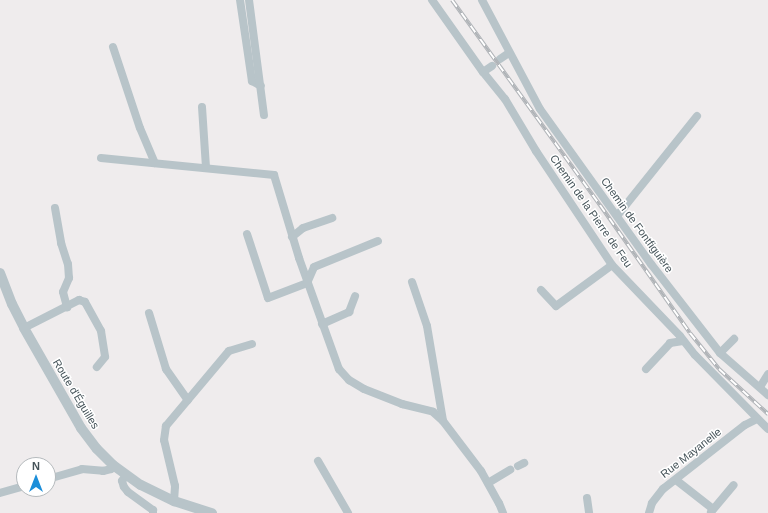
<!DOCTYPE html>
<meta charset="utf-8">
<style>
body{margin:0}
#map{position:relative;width:768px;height:513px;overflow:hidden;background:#efeced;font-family:Arial,sans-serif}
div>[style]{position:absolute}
.minor>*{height:8px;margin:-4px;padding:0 4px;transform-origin:4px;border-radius:4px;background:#b8c4c9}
.tertiary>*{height:10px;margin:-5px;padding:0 5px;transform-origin:5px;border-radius:5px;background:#b8c4c9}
.rail>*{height:4px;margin-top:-2px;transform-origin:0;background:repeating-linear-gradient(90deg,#fff 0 8px,#afb3b7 0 16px);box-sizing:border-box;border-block:1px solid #afb3b7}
span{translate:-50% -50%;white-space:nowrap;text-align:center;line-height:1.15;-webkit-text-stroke:3px #fff;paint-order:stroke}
.street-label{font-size:11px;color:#455359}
.north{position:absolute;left:16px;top:457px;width:40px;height:40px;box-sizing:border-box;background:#fff;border:1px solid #b5babd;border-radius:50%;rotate:0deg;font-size:11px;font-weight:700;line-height:16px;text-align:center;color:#455359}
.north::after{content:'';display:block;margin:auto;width:14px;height:18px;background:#1c8ed9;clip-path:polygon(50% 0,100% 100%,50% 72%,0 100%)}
</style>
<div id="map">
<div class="minor">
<i style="left:240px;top:0;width:82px;rotate:81.6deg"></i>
<i style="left:252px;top:81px;width:10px;rotate:29deg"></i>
<i style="left:249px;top:0;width:116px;rotate:82.6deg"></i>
<i style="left:432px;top:0;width:88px;rotate:54.7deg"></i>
<i style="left:483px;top:72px;width:35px;rotate:51deg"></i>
<i style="left:505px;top:99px;width:61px;rotate:59.2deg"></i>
<i style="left:536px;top:151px;width:137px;rotate:56.3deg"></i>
<i style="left:612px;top:265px;width:98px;rotate:46.2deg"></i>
<i style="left:680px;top:336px;width:24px;rotate:52deg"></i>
<i style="left:695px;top:355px;width:104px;rotate:45.4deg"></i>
<i style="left:482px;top:0;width:123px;rotate:62deg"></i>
<i style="left:540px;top:109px;width:191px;rotate:54.4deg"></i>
<i style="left:651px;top:264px;width:113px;rotate:52.2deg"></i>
<i style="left:720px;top:353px;width:64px;rotate:41.2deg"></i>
<i style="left:113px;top:47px;width:85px;rotate:71.6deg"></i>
<i style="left:140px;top:128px;width:38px;rotate:67deg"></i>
<i style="left:500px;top:59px;width:11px;rotate:-34deg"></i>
<i style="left:483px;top:72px;width:11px;rotate:-34deg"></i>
<i style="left:202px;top:107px;width:61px;rotate:86.2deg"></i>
<i style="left:101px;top:158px;width:174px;rotate:5.6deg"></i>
<i style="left:274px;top:175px;width:87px;rotate:73.2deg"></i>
<i style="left:299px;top:258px;width:118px;rotate:70.2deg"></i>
<i style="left:339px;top:369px;width:15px;rotate:48deg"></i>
<i style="left:349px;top:380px;width:17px;rotate:31deg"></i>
<i style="left:364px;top:389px;width:41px;rotate:21.5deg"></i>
<i style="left:402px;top:404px;width:32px;rotate:14deg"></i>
<i style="left:433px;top:412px;width:13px;rotate:42deg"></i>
<i style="left:443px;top:421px;width:63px;rotate:52.8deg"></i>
<i style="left:481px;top:471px;width:37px;rotate:61deg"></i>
<i style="left:499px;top:503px;width:11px;rotate:68deg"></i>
<i style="left:55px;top:208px;width:36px;rotate:80deg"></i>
<i style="left:61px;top:243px;width:22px;rotate:72deg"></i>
<i style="left:68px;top:264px;width:14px;rotate:86deg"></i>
<i style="left:69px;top:278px;width:15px;rotate:113deg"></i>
<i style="left:63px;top:292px;width:16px;rotate:75deg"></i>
<i style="left:617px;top:216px;width:128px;rotate:-51.3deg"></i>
<i style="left:247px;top:234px;width:67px;rotate:71.8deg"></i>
<i style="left:268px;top:298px;width:42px;rotate:-21deg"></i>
<i style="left:307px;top:283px;width:17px;rotate:-66deg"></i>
<i style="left:314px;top:267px;width:69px;rotate:-22.1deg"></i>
<i style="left:292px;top:237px;width:14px;rotate:-39deg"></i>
<i style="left:303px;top:228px;width:31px;rotate:-19deg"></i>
<i style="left:412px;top:282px;width:46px;rotate:71.2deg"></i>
<i style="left:427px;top:326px;width:96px;rotate:80.4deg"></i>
<i style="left:541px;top:290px;width:22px;rotate:47deg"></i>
<i style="left:556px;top:306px;width:69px;rotate:-36.2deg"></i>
<i style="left:149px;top:313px;width:59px;rotate:73.1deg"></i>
<i style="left:166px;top:369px;width:38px;rotate:55deg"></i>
<i style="left:322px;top:324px;width:30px;rotate:-24deg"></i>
<i style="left:349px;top:312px;width:17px;rotate:-69deg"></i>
<i style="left:24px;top:328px;width:62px;rotate:-27deg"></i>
<i style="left:79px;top:300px;width:6px;rotate:18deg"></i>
<i style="left:85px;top:302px;width:33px;rotate:61deg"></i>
<i style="left:101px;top:331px;width:26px;rotate:81deg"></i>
<i style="left:105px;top:357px;width:13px;rotate:129deg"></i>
<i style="left:720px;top:353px;width:20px;rotate:-45deg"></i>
<i style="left:646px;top:369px;width:35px;rotate:-47deg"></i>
<i style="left:670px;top:343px;width:13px;rotate:-9deg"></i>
<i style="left:760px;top:387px;width:15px;rotate:-58deg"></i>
<i style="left:318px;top:461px;width:60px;rotate:60deg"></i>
<i style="left:518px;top:466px;width:7px;rotate:-27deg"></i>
<i style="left:126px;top:475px;width:7px;rotate:124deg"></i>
<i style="left:122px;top:481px;width:6px;rotate:72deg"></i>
<i style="left:124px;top:487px;width:6px;rotate:51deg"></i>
<i style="left:128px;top:492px;width:31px;rotate:36deg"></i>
<i style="left:153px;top:510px;width:3px;rotate:90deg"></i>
<i style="left:48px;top:479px;width:35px;rotate:-16deg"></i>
<i style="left:82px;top:469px;width:21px;rotate:5deg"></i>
<i style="left:103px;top:471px;width:8px;rotate:-14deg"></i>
<i style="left:111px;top:469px;width:4px;rotate:-63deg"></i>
<i style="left:676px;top:480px;width:47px;rotate:38.1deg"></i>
<i style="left:488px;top:483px;width:26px;rotate:-31deg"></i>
<i style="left:0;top:493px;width:25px;rotate:-16deg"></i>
<i style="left:587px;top:498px;width:15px;rotate:82deg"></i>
<i style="left:174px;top:501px;width:15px;rotate:-86deg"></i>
<i style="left:175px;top:486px;width:47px;rotate:-103.4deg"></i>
<i style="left:164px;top:440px;width:14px;rotate:-82deg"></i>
<i style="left:166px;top:426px;width:98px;rotate:-50deg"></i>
<i style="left:229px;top:351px;width:24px;rotate:-17deg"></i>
<i style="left:711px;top:512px;width:35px;rotate:-50deg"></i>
<i style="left:649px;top:513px;width:10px;rotate:-73deg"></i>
<i style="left:652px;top:503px;width:18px;rotate:-52deg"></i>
<i style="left:663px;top:489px;width:104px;rotate:-38deg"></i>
<i style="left:745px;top:425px;width:13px;rotate:-27deg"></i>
</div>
<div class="tertiary">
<i style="left:0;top:273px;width:33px;rotate:69deg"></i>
<i style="left:12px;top:304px;width:27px;rotate:63deg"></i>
<i style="left:24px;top:328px;width:115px;rotate:60.3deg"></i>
<i style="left:81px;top:428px;width:26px;rotate:53deg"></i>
<i style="left:97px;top:449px;width:23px;rotate:45deg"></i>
<i style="left:113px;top:465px;width:34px;rotate:36deg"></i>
<i style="left:141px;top:485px;width:37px;rotate:26deg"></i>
<i style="left:174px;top:501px;width:40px;rotate:18deg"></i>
</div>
<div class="rail">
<i style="left:452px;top:0;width:253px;rotate:54.2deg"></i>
<i style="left:600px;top:205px;width:156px;rotate:54.9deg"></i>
<i style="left:690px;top:333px;width:46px;rotate:51.1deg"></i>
<i style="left:719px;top:369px;width:67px;rotate:42.6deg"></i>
</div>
<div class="street-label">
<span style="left:591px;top:211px;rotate:55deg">Chemin de la Pierre de Feu</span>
<span style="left:637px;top:225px;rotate:54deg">Chemin de Fontfiguière</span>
<span style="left:76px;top:394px;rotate:59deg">Route d'Éguilles</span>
<span style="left:691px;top:453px;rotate:-38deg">Rue Mayanelle</span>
</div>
<div class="north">N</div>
</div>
